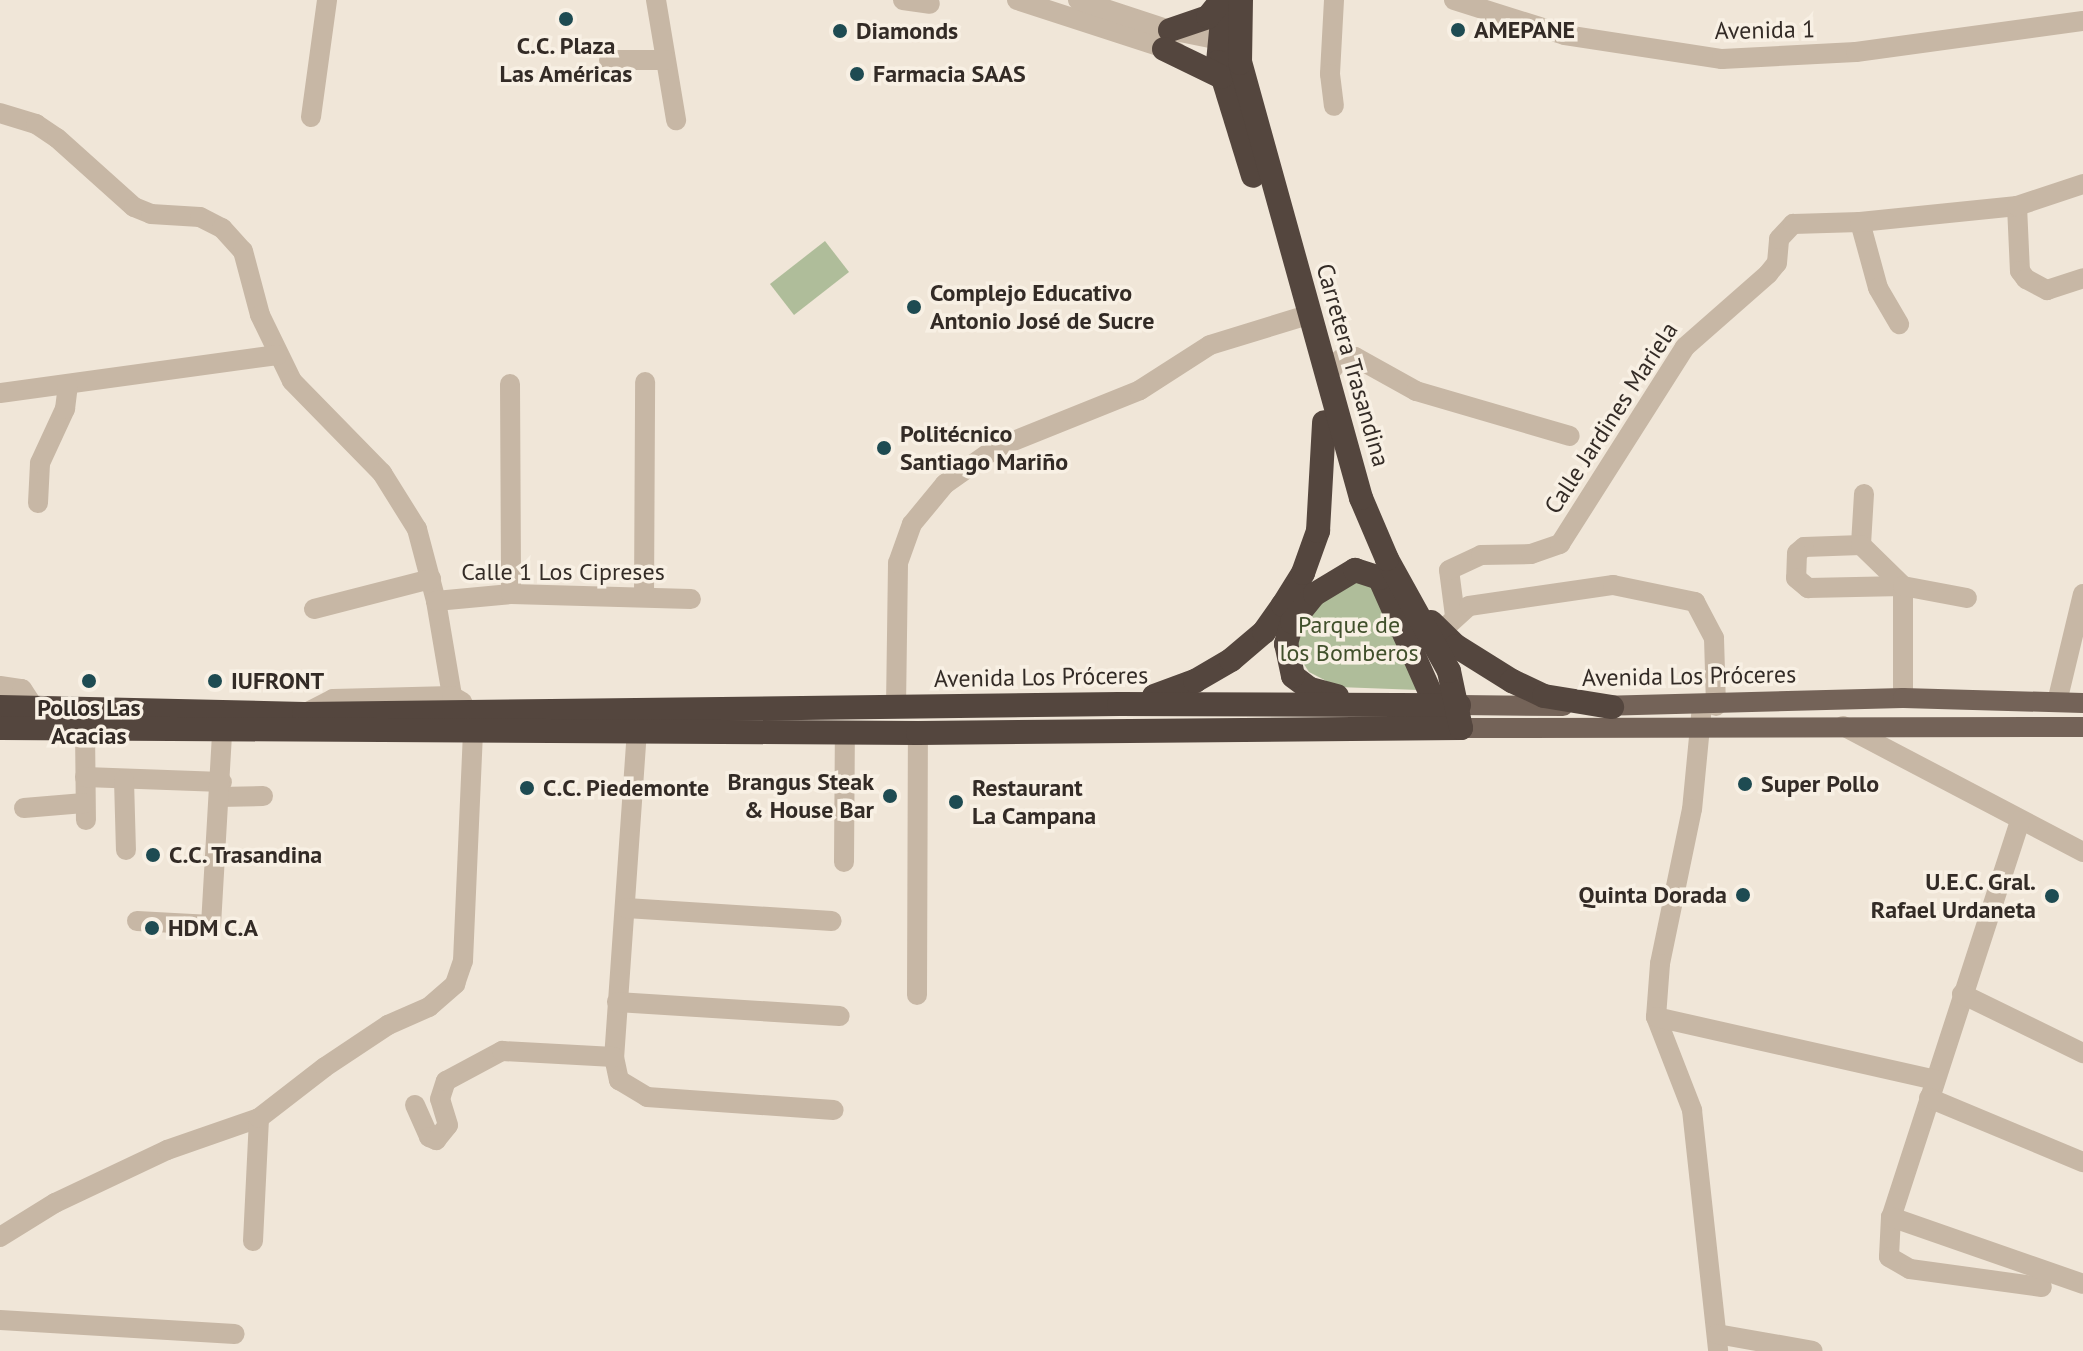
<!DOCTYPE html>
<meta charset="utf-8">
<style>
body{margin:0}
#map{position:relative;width:2083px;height:1351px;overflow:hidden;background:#f0e6d8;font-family:"PT Sans",sans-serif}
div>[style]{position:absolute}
.green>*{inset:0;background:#afbd9a}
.minor>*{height:20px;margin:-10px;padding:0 10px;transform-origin:10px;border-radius:10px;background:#c7b7a5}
.major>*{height:20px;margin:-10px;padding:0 10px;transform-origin:10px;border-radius:10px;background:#746358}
.highway>*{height:24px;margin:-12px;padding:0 12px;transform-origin:12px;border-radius:12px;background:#54463e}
.dots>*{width:22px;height:22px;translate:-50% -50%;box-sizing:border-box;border:4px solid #f8f0e4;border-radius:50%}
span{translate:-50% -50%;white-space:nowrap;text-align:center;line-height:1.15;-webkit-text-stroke:7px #f8f0e4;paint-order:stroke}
.poi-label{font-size:24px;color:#332b26;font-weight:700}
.left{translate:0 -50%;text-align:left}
.right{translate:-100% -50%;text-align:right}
.street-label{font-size:24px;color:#332b26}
.park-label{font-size:24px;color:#40502b}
</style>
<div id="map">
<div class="green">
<i style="clip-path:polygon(825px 241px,849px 272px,794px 315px,770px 284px)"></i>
<i style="clip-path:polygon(1352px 578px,1376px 585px,1419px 690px,1338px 687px,1309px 672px,1296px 652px,1306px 613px)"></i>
</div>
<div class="minor">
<i style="left:656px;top:0;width:122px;rotate:80.5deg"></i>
<i style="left:903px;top:0;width:27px;rotate:8deg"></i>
<i style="left:1017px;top:0;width:168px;rotate:18deg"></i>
<i style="left:1078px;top:0;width:97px;rotate:18.1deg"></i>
<i style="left:1170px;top:30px;width:66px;rotate:11.3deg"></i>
<i style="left:1334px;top:0;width:74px;rotate:93.1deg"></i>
<i style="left:1330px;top:74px;width:32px;rotate:83deg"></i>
<i style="left:1454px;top:0;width:116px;rotate:17.5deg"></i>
<i style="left:1565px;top:35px;width:159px;rotate:8.7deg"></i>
<i style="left:1722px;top:59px;width:134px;rotate:-3deg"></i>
<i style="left:1856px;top:52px;width:229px;rotate:-7.8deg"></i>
<i style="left:609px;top:60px;width:56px"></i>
<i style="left:0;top:113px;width:38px;rotate:17deg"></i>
<i style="left:36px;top:124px;width:25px;rotate:34deg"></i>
<i style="left:57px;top:138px;width:103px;rotate:41.9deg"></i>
<i style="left:134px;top:207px;width:18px;rotate:22deg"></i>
<i style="left:151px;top:214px;width:49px;rotate:3.5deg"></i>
<i style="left:200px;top:217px;width:25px;rotate:27deg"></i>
<i style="left:222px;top:228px;width:31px;rotate:48deg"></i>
<i style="left:243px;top:251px;width:66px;rotate:75.1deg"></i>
<i style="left:260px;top:315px;width:73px;rotate:64.1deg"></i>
<i style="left:292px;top:381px;width:129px;rotate:45.6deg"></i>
<i style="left:382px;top:473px;width:66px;rotate:58deg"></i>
<i style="left:417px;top:529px;width:74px;rotate:75.2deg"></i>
<i style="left:436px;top:601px;width:96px;rotate:80.4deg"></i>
<i style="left:311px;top:117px;width:118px;rotate:-82.2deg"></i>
<i style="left:2017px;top:206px;width:65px;rotate:87.4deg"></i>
<i style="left:2020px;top:271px;width:10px;rotate:53deg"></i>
<i style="left:2026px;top:279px;width:24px;rotate:28deg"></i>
<i style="left:2047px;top:290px;width:38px;rotate:-18deg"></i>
<i style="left:1860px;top:222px;width:68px;rotate:74.7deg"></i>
<i style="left:1878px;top:288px;width:42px;rotate:59.7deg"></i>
<i style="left:1327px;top:375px;width:21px;rotate:-49deg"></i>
<i style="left:1341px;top:359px;width:14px;rotate:-8deg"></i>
<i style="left:1355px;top:357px;width:70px;rotate:29.1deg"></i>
<i style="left:1416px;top:391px;width:160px;rotate:16.3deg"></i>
<i style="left:510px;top:384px;width:210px;rotate:89.7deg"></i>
<i style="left:0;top:393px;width:280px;rotate:-7.8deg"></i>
<i style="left:1864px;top:494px;width:51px;rotate:93.4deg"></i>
<i style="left:1861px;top:545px;width:57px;rotate:178deg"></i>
<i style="left:1804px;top:547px;width:9px;rotate:139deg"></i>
<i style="left:1797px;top:553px;width:25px;rotate:92deg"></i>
<i style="left:1796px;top:578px;width:16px;rotate:40deg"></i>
<i style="left:1808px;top:588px;width:95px;rotate:-1.2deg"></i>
<i style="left:1903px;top:586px;width:112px;rotate:90deg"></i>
<i style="left:38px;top:503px;width:40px;rotate:-87.1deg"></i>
<i style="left:40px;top:463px;width:60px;rotate:-65.2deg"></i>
<i style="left:65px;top:409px;width:24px;rotate:-83deg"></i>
<i style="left:1861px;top:545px;width:59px;rotate:44.3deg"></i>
<i style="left:1903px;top:586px;width:65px;rotate:10.6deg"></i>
<i style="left:644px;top:597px;width:215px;rotate:-89.7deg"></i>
<i style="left:436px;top:601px;width:75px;rotate:-5.3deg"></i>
<i style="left:511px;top:594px;width:180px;rotate:1.6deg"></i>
<i style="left:314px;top:609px;width:121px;rotate:-14.4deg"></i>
<i style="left:1455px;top:616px;width:46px;rotate:-97.4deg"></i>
<i style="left:1449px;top:570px;width:35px;rotate:-25deg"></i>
<i style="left:1481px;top:555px;width:50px;rotate:-1.1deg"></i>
<i style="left:1531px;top:554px;width:31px;rotate:-19deg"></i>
<i style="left:1560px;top:544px;width:233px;rotate:-57.6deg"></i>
<i style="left:1685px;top:347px;width:111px;rotate:-41.3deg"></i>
<i style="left:1768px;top:274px;width:14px;rotate:-51deg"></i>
<i style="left:1777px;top:263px;width:24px;rotate:-85deg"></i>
<i style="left:1779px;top:239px;width:21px;rotate:-47deg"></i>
<i style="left:1793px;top:224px;width:67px;rotate:-1.7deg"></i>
<i style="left:1860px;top:222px;width:158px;rotate:-5.8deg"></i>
<i style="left:2017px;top:206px;width:70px;rotate:-18.4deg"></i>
<i style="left:1449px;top:624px;width:27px;rotate:-42deg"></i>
<i style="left:1469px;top:606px;width:146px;rotate:-8.3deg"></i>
<i style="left:1613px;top:585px;width:84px;rotate:11.7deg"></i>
<i style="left:1695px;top:602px;width:41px;rotate:62.2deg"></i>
<i style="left:1714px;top:638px;width:68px;rotate:88.3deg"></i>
<i style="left:0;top:686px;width:22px;rotate:8deg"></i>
<i style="left:22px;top:689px;width:20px;rotate:57deg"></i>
<i style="left:2057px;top:702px;width:111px;rotate:-76.5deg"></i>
<i style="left:1702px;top:706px;width:103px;rotate:95.5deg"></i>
<i style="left:1692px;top:809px;width:158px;rotate:101.7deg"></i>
<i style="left:1660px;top:964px;width:53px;rotate:94.3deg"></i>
<i style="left:1656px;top:1017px;width:100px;rotate:68.8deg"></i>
<i style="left:1692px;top:1110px;width:242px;rotate:83.8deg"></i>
<i style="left:896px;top:707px;width:144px;rotate:-89.2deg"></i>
<i style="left:898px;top:563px;width:41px;rotate:-70.3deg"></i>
<i style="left:912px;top:524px;width:52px;rotate:-50.5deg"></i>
<i style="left:945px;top:484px;width:62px;rotate:-35.2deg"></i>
<i style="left:996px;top:448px;width:155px;rotate:-21.9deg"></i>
<i style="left:1140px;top:390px;width:83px;rotate:-32.7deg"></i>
<i style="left:1210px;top:345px;width:106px;rotate:-17.1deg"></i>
<i style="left:304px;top:714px;width:33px;rotate:-27deg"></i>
<i style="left:333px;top:699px;width:119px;rotate:-1.4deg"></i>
<i style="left:452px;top:696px;width:12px;rotate:31deg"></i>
<i style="left:1843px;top:726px;width:271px;rotate:27.7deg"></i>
<i style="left:85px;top:729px;width:91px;rotate:89.4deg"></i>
<i style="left:637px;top:730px;width:328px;rotate:94deg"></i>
<i style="left:614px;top:1057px;width:24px;rotate:78deg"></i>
<i style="left:619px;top:1080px;width:33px;rotate:31deg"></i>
<i style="left:647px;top:1097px;width:187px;rotate:4deg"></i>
<i style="left:85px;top:777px;width:137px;rotate:2.1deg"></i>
<i style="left:124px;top:780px;width:70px;rotate:88.4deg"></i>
<i style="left:219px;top:797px;width:44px;rotate:-1.3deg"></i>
<i style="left:24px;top:808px;width:60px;rotate:-4.8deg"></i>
<i style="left:2020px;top:821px;width:416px;rotate:108deg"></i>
<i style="left:1891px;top:1217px;width:40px;rotate:92.9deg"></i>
<i style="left:1889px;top:1257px;width:24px;rotate:30deg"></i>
<i style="left:1910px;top:1269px;width:133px;rotate:7.8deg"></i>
<i style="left:844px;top:862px;width:130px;rotate:-89.6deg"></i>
<i style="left:626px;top:908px;width:206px;rotate:3.6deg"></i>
<i style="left:137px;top:921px;width:74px;rotate:3.1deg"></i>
<i style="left:211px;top:925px;width:193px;rotate:-86.7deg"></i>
<i style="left:1962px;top:994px;width:135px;rotate:26deg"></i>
<i style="left:917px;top:995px;width:262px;rotate:-89.8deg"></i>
<i style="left:617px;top:1002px;width:223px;rotate:3.6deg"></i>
<i style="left:1656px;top:1017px;width:286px;rotate:12.7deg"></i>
<i style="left:1929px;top:1098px;width:167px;rotate:22.6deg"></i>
<i style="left:415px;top:1105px;width:35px;rotate:66deg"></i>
<i style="left:429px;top:1137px;width:8px;rotate:23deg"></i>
<i style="left:436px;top:1140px;width:19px;rotate:-51deg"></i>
<i style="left:448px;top:1125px;width:27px;rotate:-107deg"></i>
<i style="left:440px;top:1099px;width:19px;rotate:-72deg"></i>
<i style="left:446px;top:1081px;width:64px;rotate:-28.2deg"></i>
<i style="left:502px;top:1051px;width:112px;rotate:3.1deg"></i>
<i style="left:1891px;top:1217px;width:203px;rotate:19.2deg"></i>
<i style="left:0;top:1237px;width:65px;rotate:-31.7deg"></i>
<i style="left:55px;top:1203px;width:124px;rotate:-25.3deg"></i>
<i style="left:167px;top:1150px;width:97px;rotate:-19.2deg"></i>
<i style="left:253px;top:1241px;width:123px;rotate:-87.2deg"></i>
<i style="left:259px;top:1118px;width:83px;rotate:-37.7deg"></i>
<i style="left:325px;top:1067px;width:76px;rotate:-33.7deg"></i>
<i style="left:388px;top:1025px;width:45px;rotate:-23.7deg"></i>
<i style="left:429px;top:1007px;width:35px;rotate:-41deg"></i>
<i style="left:455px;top:984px;width:24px;rotate:-71deg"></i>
<i style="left:463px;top:961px;width:232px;rotate:-87.5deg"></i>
<i style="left:0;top:1320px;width:235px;rotate:3.4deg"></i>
<i style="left:1717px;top:1334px;width:97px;rotate:10deg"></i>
</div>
<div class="major">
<i style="left:1459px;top:705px;width:104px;rotate:0.6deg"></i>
<i style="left:1599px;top:706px;width:304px;rotate:-1.5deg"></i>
<i style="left:1903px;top:698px;width:180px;rotate:1.6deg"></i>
<i style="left:1461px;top:728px;width:622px;rotate:-0.09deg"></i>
</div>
<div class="highway">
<i style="left:1224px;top:0;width:62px;rotate:95.5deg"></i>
<i style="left:1218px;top:62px;width:119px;rotate:72.9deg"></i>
<i style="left:1170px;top:30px;width:40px;rotate:-18.9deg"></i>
<i style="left:1208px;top:17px;width:22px;rotate:-51deg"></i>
<i style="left:1164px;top:49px;width:64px;rotate:25.8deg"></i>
<i style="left:1379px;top:577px;width:155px;rotate:66.1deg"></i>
<i style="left:1431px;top:622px;width:35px;rotate:44deg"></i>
<i style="left:1456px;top:646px;width:66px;rotate:32deg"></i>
<i style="left:1512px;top:681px;width:35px;rotate:25deg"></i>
<i style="left:1544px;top:696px;width:69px;rotate:9.2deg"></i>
<i style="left:1154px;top:696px;width:44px;rotate:-20.1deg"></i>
<i style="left:1195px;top:681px;width:42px;rotate:-30.3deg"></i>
<i style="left:1231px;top:660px;width:43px;rotate:-40.3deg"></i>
<i style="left:1264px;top:632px;width:33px;rotate:-55deg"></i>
<i style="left:1283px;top:605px;width:38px;rotate:-58deg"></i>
<i style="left:1303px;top:573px;width:45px;rotate:-70.3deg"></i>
<i style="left:1318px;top:531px;width:109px;rotate:-86.8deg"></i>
<i style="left:1337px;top:696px;width:28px;rotate:-165deg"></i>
<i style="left:1310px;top:689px;width:21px;rotate:-143deg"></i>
<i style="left:1293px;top:676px;width:33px;rotate:-102deg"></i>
<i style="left:1286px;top:644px;width:23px;rotate:-75deg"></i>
<i style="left:1292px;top:622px;width:36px;rotate:-51deg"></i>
<i style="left:1315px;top:594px;width:47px;rotate:-31deg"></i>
<i style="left:1355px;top:570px;width:26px;rotate:18deg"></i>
<i style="left:0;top:707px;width:304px;rotate:1.3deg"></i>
<i style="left:304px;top:714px;width:815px;rotate:-0.7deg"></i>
<i style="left:1119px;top:704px;width:340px;rotate:0.2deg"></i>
<i style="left:0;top:728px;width:918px;rotate:0.31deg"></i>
<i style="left:918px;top:733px;width:543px;rotate:-0.53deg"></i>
<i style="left:1461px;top:728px;width:58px;rotate:-101.9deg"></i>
<i style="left:1449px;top:671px;width:128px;rotate:-119deg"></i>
<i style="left:1387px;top:559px;width:66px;rotate:-113.1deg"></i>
<i style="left:1361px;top:498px;width:452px;rotate:-105.5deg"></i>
<i style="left:1240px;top:63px;width:63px;rotate:-89.1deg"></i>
</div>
<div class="dots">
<i style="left:566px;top:19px;background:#1e4b52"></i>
<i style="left:1458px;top:30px;background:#1e4b52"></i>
<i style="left:840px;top:31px;background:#1e4b52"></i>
<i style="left:857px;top:74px;background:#1e4b52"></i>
<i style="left:914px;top:307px;background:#1e4b52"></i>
<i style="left:884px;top:448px;background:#1e4b52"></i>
<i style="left:89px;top:681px;background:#1e4b52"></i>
<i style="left:215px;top:681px;background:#1e4b52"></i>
<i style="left:1745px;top:784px;background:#1e4b52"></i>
<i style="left:527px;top:788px;background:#1e4b52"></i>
<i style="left:890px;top:796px;background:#1e4b52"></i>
<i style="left:956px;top:802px;background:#1e4b52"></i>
<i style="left:153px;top:855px;background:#1e4b52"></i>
<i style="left:1743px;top:895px;background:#1e4b52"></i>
<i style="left:2052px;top:896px;background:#1e4b52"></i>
<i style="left:152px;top:928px;background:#1e4b52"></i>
</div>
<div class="poi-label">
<span class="left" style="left:1474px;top:30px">AMEPANE</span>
<span class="left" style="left:856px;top:31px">Diamonds</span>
<span style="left:566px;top:60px">C.C. Plaza<br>Las Américas</span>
<span class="left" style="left:873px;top:74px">Farmacia SAAS</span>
<span class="left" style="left:930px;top:307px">Complejo Educativo<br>Antonio José de Sucre</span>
<span class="left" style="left:900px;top:448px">Politécnico<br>Santiago Mariño</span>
<span class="left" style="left:231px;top:681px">IUFRONT</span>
<span style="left:89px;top:722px">Pollos Las<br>Acacias</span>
<span class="right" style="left:874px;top:796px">Brangus Steak<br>&amp; House Bar</span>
<span class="left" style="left:1761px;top:784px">Super Pollo</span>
<span class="left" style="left:543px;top:788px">C.C. Piedemonte</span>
<span class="left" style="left:972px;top:802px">Restaurant<br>La Campana</span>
<span class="left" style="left:169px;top:855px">C.C. Trasandina</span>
<span class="right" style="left:2036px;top:896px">U.E.C. Gral.<br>Rafael Urdaneta</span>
<span class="right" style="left:1727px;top:895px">Quinta Dorada</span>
<span class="left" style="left:168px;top:928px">HDM C.A</span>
</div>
<div class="street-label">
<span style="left:1765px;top:30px;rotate:-1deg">Avenida 1</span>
<span style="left:1353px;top:365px;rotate:74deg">Carretera Trasandina</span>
<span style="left:1611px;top:418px;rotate:-57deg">Calle Jardines Mariela</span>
<span style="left:563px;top:572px">Calle 1 Los Cipreses</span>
<span style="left:1689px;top:676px;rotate:-1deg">Avenida Los Próceres</span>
<span style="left:1041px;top:677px;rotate:-1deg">Avenida Los Próceres</span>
</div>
<div class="park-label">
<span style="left:1349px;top:639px">Parque de<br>los Bomberos</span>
</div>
</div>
